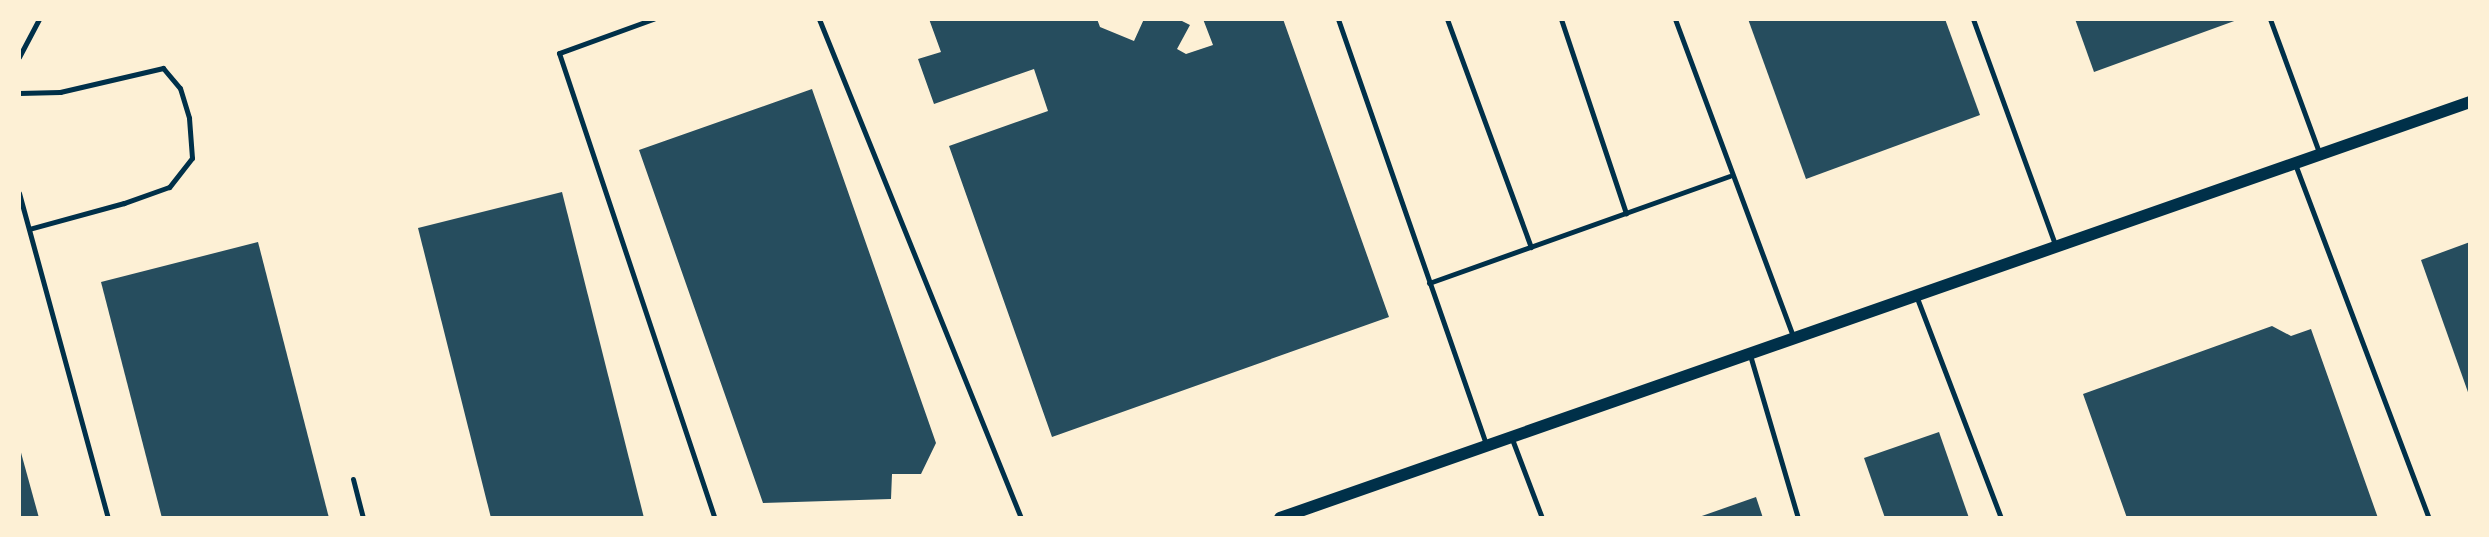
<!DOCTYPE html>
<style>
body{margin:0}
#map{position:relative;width:2489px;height:537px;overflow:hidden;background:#fdf0d5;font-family:Mulish,sans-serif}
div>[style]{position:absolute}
.building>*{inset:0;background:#264d5e}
.service>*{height:5px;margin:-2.5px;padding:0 2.5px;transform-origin:2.5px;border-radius:2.5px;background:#003049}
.tertiary>*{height:12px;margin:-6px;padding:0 6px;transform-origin:6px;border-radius:6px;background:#003049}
span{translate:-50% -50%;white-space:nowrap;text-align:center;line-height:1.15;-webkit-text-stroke:7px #fdf0d5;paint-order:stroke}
.frame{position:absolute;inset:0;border:21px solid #fdf0d5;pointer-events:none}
</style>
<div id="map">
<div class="building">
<i style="clip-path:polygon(929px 19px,1097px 19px,1100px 27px,1134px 41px,1144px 19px,1178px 19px,1190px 25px,1177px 49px,1186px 54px,1213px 45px,1203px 19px,1283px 19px,1389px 317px,1052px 437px,949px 146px,1048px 111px,1034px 69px,934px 104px,918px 59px,941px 52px)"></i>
<i style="clip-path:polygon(1748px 19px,1945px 19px,1980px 115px,1806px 179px)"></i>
<i style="clip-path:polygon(2075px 19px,2237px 19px,2237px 20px,2094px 72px)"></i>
<i style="clip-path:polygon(812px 89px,936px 443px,921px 474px,892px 474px,891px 499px,763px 503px,639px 150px)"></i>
<i style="clip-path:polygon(562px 192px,644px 518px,491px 518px,418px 228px)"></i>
<i style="clip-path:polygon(258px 242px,329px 518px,162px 518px,101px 282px)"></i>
<i style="clip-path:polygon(2470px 242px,2470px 395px,2469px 395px,2421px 260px)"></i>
<i style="clip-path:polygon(2272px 326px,2291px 336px,2311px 329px,2378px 518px,2127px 518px,2083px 394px)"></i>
<i style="clip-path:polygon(1939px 432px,1969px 518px,1885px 518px,1864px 458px)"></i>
<i style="clip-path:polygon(19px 449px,20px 449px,39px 518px,19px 518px)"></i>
<i style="clip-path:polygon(1756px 497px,1763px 518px,1699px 518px,1699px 517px)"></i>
</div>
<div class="service">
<i style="left:653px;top:19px;width:100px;rotate:160.1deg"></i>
<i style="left:559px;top:53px;width:490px;rotate:71.5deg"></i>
<i style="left:819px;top:19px;width:538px;rotate:67.96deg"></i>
<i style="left:1338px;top:19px;width:450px;rotate:70.8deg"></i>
<i style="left:1447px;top:19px;width:243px;rotate:69.8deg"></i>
<i style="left:1561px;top:19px;width:205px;rotate:71.5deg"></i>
<i style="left:1675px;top:19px;width:339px;rotate:69.6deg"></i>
<i style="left:1973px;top:19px;width:243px;rotate:70deg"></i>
<i style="left:2270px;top:19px;width:145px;rotate:69.8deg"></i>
<i style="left:19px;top:57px;width:43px;rotate:-62.2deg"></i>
<i style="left:19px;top:93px;width:41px;rotate:-1.4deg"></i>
<i style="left:60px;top:92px;width:106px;rotate:-13.1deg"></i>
<i style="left:163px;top:68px;width:26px;rotate:50deg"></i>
<i style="left:180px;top:88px;width:31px;rotate:73deg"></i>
<i style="left:189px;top:118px;width:40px;rotate:85.7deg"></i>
<i style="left:192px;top:158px;width:37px;rotate:128deg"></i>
<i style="left:169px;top:187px;width:48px;rotate:160.4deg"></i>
<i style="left:124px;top:203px;width:98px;rotate:164.7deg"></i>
<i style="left:2295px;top:164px;width:379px;rotate:69.3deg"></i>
<i style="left:19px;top:193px;width:337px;rotate:74.7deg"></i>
<i style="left:1429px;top:283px;width:319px;rotate:-19.6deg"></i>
<i style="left:1917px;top:298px;width:235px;rotate:69.1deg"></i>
<i style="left:1750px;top:355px;width:170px;rotate:73.6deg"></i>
<i style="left:1512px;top:439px;width:85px;rotate:69.2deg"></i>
<i style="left:353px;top:479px;width:40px;rotate:75.6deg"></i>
</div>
<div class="tertiary">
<i style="left:1280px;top:518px;width:1261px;rotate:-19.27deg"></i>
</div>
<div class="frame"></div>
</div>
